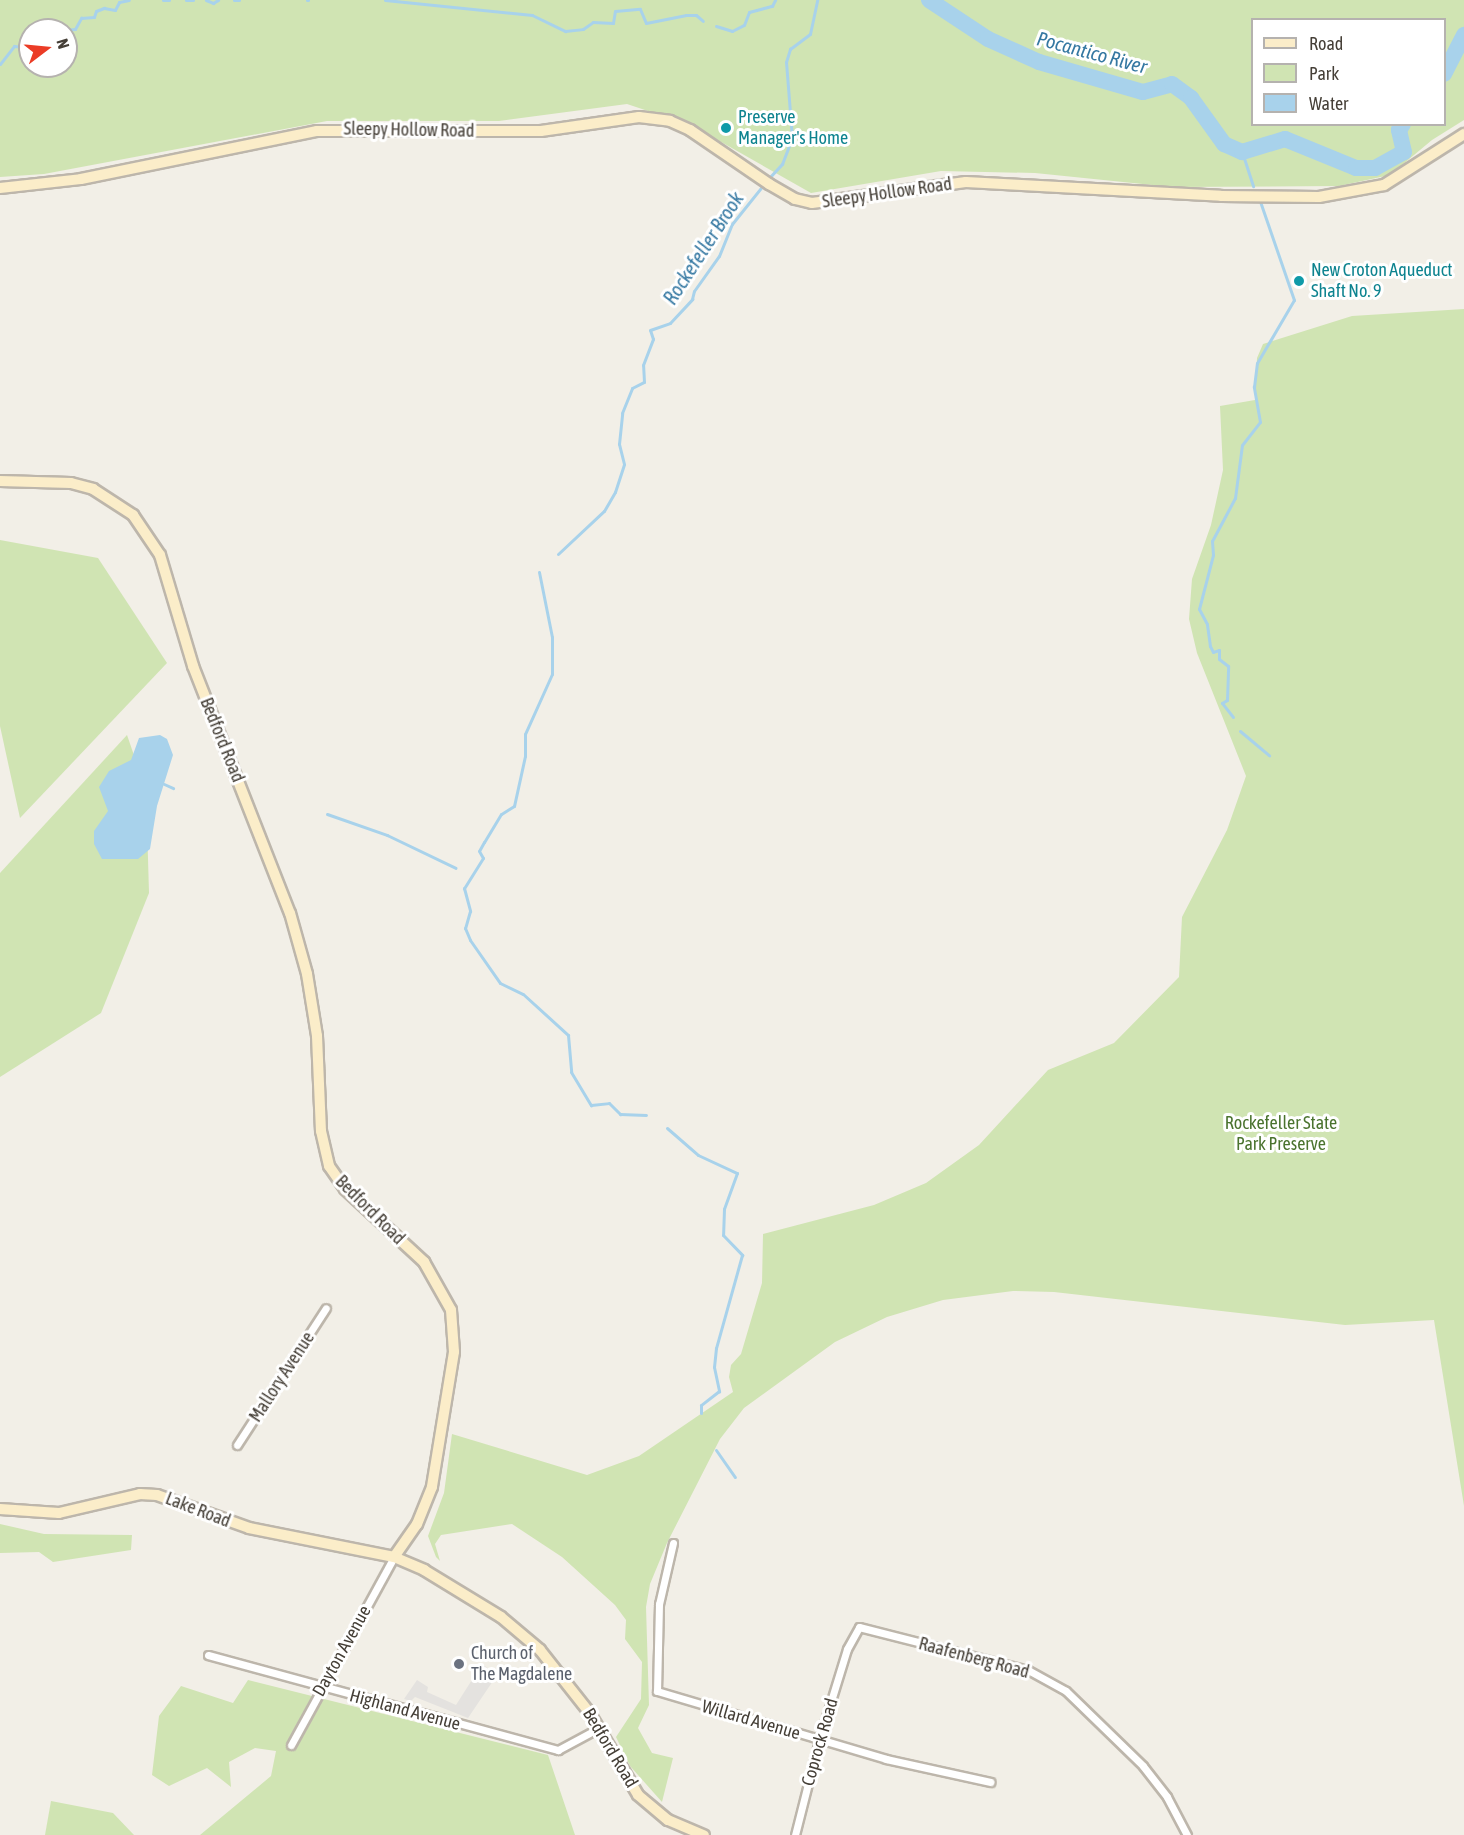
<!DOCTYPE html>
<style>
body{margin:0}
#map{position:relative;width:1464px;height:1835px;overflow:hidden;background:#f2efe7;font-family:"Asap Condensed",sans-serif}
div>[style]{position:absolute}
.green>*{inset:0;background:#d0e4b3}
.parking>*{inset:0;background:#e4e2df}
.water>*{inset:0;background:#a8d2eb}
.stream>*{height:3px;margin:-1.5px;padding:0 1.5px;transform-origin:1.5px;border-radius:1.5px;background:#a8d2eb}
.river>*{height:16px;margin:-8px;padding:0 8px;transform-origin:8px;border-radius:8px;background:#a8d2eb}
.roads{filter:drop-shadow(2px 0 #bdb6ab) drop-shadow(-2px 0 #bdb6ab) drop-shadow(0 2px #bdb6ab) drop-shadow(0 -2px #bdb6ab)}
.street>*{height:7px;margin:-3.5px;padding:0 3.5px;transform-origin:3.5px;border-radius:3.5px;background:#fff}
.secondary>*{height:10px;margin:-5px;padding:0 5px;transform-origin:5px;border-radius:5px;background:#fbedc9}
.dots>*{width:16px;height:16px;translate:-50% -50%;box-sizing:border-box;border:3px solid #fff;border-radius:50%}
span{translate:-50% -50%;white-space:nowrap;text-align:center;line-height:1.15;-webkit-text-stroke:6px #fff;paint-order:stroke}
.culture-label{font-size:18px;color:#0d838f}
.left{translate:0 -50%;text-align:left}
.street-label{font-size:18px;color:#453f37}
.park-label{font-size:18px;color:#4a732e}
.worship-label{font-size:18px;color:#5b616d}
.water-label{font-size:20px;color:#3578a2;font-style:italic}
.legend{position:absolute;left:1251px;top:18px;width:195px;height:108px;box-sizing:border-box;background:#fff;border:2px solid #b5b2af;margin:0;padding:8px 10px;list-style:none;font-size:18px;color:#453f37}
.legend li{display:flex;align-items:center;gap:12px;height:30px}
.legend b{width:30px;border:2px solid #b5b2af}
.north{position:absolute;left:18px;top:18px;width:60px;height:60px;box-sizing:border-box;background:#fff;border:2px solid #b5b2af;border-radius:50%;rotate:74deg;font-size:16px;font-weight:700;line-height:24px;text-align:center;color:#453f37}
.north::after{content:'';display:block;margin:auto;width:21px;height:27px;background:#eb3c26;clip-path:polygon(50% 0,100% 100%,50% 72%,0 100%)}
</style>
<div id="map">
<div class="green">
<i style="clip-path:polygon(evenodd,0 0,1464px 0,1464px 120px,1432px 140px,1390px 175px,1339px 186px,1172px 187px,1035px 173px,941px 171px,811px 193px,693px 126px,627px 104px,499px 121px,327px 121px,44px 174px,0 177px,0 0,1252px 20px,1444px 20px,1444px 124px,1252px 124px,1252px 20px,0 0,30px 30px,66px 30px,66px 66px,30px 66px,30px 30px)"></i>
<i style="clip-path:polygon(1464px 309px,1464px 1506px,1434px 1320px,1345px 1325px,1054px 1292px,1013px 1291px,943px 1300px,887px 1317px,835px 1342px,744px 1408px,720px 1439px,667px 1543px,650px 1584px,646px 1607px,649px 1705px,638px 1728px,652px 1753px,673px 1758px,662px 1802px,630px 1766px,616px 1737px,641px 1699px,642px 1662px,625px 1639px,626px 1620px,615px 1605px,562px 1557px,512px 1524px,441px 1535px,435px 1544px,440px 1561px,436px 1557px,428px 1536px,444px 1493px,452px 1434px,587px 1475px,639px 1456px,733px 1392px,729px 1377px,731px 1365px,741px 1354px,762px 1283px,763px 1234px,874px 1205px,926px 1183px,979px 1145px,1048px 1070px,1114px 1043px,1179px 977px,1182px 917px,1227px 830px,1246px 776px,1197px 653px,1189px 619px,1192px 579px,1211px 525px,1223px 470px,1220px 406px,1255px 400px,1257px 358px,1263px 344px,1352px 316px)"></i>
<i style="clip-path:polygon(0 540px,98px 558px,167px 663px,20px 818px,0 726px)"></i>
<i style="clip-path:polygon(127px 735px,146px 790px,149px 893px,101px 1013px,0 1077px,0 873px)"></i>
<i style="clip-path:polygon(0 1524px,44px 1534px,132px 1535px,131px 1550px,53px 1562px,39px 1552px,0 1553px)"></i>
<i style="clip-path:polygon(248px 1680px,548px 1755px,575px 1835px,200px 1835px,271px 1776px,276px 1751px,255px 1748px,229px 1762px,231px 1787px,207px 1768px,169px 1786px,152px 1775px,159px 1716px,181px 1686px,233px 1703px)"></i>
<i style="clip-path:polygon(51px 1801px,113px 1813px,134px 1835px,45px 1835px)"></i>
</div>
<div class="parking">
<i style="clip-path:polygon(482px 1664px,497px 1675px,468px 1718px,415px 1697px,411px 1701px,404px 1699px,417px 1680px,428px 1687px,427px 1692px,456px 1705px)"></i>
</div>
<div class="water">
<i style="clip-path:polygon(160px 735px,167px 739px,173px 755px,157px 806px,150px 849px,138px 859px,102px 859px,94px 844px,94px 831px,108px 811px,99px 787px,109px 771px,131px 760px,139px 738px)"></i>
</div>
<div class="stream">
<i style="left:163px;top:0;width:6px"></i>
<i style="left:186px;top:0;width:7px"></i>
<i style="left:206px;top:0;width:8px;rotate:23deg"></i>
<i style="left:213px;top:3px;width:6px;rotate:-31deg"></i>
<i style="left:234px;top:0;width:5px"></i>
<i style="left:307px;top:0;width:1px"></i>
<i style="left:385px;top:0;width:148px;rotate:5.8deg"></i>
<i style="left:532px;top:15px;width:37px;rotate:26deg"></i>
<i style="left:565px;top:31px;width:18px;rotate:-6deg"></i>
<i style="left:583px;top:29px;width:12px;rotate:-35deg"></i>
<i style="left:593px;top:22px;width:20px;rotate:3deg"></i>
<i style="left:613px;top:23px;width:12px;rotate:-81deg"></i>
<i style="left:615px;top:11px;width:25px;rotate:-5deg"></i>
<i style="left:640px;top:9px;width:15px;rotate:67deg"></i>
<i style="left:646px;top:23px;width:41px;rotate:-11.3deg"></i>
<i style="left:686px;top:15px;width:10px"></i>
<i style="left:696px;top:15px;width:9px;rotate:41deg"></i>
<i style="left:716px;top:26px;width:17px;rotate:17deg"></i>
<i style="left:732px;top:31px;width:13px;rotate:-27deg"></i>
<i style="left:744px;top:25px;width:14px;rotate:-69deg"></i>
<i style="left:749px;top:12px;width:24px;rotate:-15deg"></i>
<i style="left:772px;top:6px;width:7px;rotate:-63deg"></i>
<i style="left:66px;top:30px;width:9px;rotate:-6deg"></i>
<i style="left:75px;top:29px;width:13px;rotate:-61deg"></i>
<i style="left:81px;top:18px;width:13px;rotate:-4deg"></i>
<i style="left:94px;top:17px;width:6px;rotate:-72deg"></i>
<i style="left:96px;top:11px;width:9px;rotate:-21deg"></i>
<i style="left:104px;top:8px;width:11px;rotate:10deg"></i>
<i style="left:115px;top:10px;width:9px;rotate:-63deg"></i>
<i style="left:119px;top:2px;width:10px;rotate:-11deg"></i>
<i style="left:0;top:64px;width:23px;rotate:-52deg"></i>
<i style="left:14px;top:46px;width:11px;rotate:5deg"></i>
<i style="left:25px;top:47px;width:16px;rotate:-72deg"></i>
<i style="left:1242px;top:152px;width:36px;rotate:72deg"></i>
<i style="left:768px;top:179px;width:21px;rotate:-47deg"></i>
<i style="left:782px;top:164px;width:28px;rotate:-69deg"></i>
<i style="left:792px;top:138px;width:76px;rotate:-94.5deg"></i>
<i style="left:786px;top:62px;width:14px;rotate:-73deg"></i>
<i style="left:790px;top:49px;width:25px;rotate:-37deg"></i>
<i style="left:810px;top:34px;width:35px;rotate:-78deg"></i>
<i style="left:558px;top:554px;width:63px;rotate:-43.1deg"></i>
<i style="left:604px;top:511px;width:22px;rotate:-60deg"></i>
<i style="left:615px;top:492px;width:29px;rotate:-72deg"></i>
<i style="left:624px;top:464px;width:21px;rotate:-104deg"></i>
<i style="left:619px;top:444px;width:31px;rotate:-84deg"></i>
<i style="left:622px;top:413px;width:27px;rotate:-68deg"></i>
<i style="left:632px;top:388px;width:13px;rotate:-27deg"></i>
<i style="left:644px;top:382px;width:17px;rotate:-93deg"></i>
<i style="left:643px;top:365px;width:28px;rotate:-69deg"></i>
<i style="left:653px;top:339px;width:9px;rotate:-108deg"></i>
<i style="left:650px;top:330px;width:21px;rotate:-19deg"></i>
<i style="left:670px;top:323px;width:33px;rotate:-47deg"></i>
<i style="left:692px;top:299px;width:8px;rotate:-76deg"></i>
<i style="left:694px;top:291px;width:43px;rotate:-54.5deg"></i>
<i style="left:719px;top:256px;width:35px;rotate:-68deg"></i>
<i style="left:732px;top:224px;width:51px;rotate:-51.3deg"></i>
<i style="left:539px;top:572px;width:66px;rotate:78.7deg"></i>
<i style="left:552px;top:637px;width:37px;rotate:90deg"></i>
<i style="left:552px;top:674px;width:66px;rotate:114.2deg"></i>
<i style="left:525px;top:734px;width:22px;rotate:90deg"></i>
<i style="left:525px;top:756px;width:51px;rotate:102.4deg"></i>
<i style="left:514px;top:806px;width:15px;rotate:148deg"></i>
<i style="left:501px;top:814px;width:33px;rotate:121deg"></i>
<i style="left:484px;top:842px;width:10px;rotate:119deg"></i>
<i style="left:479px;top:851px;width:8px;rotate:60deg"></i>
<i style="left:483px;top:858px;width:36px;rotate:122deg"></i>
<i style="left:464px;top:888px;width:24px;rotate:75deg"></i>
<i style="left:470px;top:911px;width:18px;rotate:106deg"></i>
<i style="left:465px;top:928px;width:13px;rotate:67deg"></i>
<i style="left:470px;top:940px;width:52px;rotate:55.1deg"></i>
<i style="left:500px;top:983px;width:25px;rotate:26deg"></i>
<i style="left:523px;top:994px;width:61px;rotate:42.3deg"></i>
<i style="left:568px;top:1035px;width:37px;rotate:85deg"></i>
<i style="left:571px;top:1072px;width:39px;rotate:59deg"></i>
<i style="left:591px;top:1105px;width:18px;rotate:-6deg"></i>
<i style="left:609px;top:1103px;width:16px;rotate:45deg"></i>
<i style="left:620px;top:1114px;width:26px;rotate:2deg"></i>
<i style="left:1233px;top:717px;width:18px;rotate:-128deg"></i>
<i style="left:1222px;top:703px;width:6px;rotate:-31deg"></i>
<i style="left:1227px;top:700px;width:34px;rotate:-88deg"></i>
<i style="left:1228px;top:666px;width:11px;rotate:-142deg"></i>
<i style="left:1219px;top:659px;width:9px;rotate:-90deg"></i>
<i style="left:1219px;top:650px;width:6px;rotate:162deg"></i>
<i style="left:1213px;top:652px;width:7px;rotate:-117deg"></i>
<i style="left:1210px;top:646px;width:22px;rotate:-98deg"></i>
<i style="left:1207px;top:624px;width:17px;rotate:-118deg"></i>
<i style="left:1199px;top:609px;width:56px;rotate:-75.5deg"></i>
<i style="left:1213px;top:555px;width:14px;rotate:-94deg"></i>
<i style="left:1212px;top:541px;width:49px;rotate:-61.9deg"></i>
<i style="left:1235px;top:498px;width:53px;rotate:-82.5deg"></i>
<i style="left:1242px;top:445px;width:29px;rotate:-52deg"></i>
<i style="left:1260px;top:422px;width:36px;rotate:-100deg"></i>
<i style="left:1254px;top:387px;width:24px;rotate:-83deg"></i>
<i style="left:1257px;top:363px;width:73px;rotate:-59.6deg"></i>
<i style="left:1294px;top:300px;width:105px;rotate:-109deg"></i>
<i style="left:1240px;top:731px;width:38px;rotate:40deg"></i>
<i style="left:164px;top:784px;width:10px;rotate:24deg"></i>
<i style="left:327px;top:814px;width:64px;rotate:19.3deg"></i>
<i style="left:387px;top:835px;width:76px;rotate:25.6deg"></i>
<i style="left:667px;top:1128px;width:41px;rotate:41.1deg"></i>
<i style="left:698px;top:1155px;width:43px;rotate:24.8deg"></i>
<i style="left:737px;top:1173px;width:38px;rotate:110deg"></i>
<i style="left:724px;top:1209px;width:26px;rotate:92deg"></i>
<i style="left:723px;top:1235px;width:28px;rotate:46deg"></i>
<i style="left:742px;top:1255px;width:97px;rotate:105.6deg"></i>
<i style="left:716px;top:1348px;width:19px;rotate:96deg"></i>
<i style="left:714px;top:1367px;width:25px;rotate:78deg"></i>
<i style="left:719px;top:1391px;width:23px;rotate:142deg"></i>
<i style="left:701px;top:1405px;width:8px;rotate:90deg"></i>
<i style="left:716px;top:1450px;width:33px;rotate:55deg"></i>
</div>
<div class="river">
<i style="left:929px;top:0;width:71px;rotate:33.5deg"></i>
<i style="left:988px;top:39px;width:56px;rotate:24.3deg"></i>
<i style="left:1039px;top:62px;width:108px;rotate:16.1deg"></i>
<i style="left:1143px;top:92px;width:30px;rotate:-15deg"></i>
<i style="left:1172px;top:84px;width:24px;rotate:36deg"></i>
<i style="left:1191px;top:98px;width:57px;rotate:54.3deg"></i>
<i style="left:1224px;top:144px;width:20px;rotate:24deg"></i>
<i style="left:1242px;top:152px;width:45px;rotate:-16.8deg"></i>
<i style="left:1285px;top:139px;width:77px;rotate:22.2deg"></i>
<i style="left:1356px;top:168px;width:19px"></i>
<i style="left:1375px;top:168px;width:33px;rotate:-29deg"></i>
<i style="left:1404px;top:152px;width:23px;rotate:-103deg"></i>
<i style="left:1399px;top:130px;width:7px;rotate:-56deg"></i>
<i style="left:1444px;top:74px;width:44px;rotate:-62.9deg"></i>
</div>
<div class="roads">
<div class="street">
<i style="left:237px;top:1445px;width:163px;rotate:-57deg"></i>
<i style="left:673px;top:1543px;width:63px;rotate:102.9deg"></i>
<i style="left:659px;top:1604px;width:87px;rotate:91.3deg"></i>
<i style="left:657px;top:1691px;width:239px;rotate:16.5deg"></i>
<i style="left:886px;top:1759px;width:107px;rotate:12.4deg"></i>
<i style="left:208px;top:1655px;width:363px;rotate:15.2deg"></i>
<i style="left:558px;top:1750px;width:47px;rotate:-28.2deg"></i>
<i style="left:291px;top:1745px;width:214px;rotate:-61.3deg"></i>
<i style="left:795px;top:1835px;width:98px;rotate:-75.8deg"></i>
<i style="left:819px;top:1740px;width:95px;rotate:-72.9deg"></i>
<i style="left:847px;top:1649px;width:25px;rotate:-61deg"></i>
<i style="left:859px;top:1627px;width:174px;rotate:14.3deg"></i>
<i style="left:1028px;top:1670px;width:43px;rotate:28.9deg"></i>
<i style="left:1066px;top:1691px;width:107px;rotate:44.2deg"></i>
<i style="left:1143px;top:1766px;width:39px;rotate:52deg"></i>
<i style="left:1167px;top:1797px;width:43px;rotate:62.2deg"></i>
</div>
<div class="secondary">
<i style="left:0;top:188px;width:81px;rotate:-6.3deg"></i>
<i style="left:81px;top:179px;width:241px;rotate:-11.5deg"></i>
<i style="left:317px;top:131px;width:224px"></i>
<i style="left:541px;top:131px;width:99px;rotate:-8.1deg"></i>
<i style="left:639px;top:117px;width:31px;rotate:7deg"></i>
<i style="left:670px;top:121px;width:22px;rotate:24deg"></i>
<i style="left:690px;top:130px;width:96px;rotate:34.4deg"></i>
<i style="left:769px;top:184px;width:30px;rotate:30deg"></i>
<i style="left:795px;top:199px;width:17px;rotate:13deg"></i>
<i style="left:812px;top:203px;width:155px;rotate:-7.8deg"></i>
<i style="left:966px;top:182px;width:255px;rotate:3.1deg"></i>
<i style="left:1221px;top:196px;width:98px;rotate:0.6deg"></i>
<i style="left:1319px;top:197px;width:66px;rotate:-10.5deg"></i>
<i style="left:1384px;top:185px;width:95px;rotate:-32.5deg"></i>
<i style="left:0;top:481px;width:71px;rotate:1.6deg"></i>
<i style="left:71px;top:483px;width:23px;rotate:15deg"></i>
<i style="left:93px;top:489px;width:48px;rotate:33deg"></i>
<i style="left:133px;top:515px;width:48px;rotate:56deg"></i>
<i style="left:160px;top:555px;width:116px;rotate:73.4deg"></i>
<i style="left:193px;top:666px;width:265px;rotate:68.6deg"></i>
<i style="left:290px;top:913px;width:63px;rotate:74.4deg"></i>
<i style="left:307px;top:974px;width:63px;rotate:80.8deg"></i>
<i style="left:317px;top:1036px;width:95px;rotate:87.6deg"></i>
<i style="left:321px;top:1131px;width:36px;rotate:77deg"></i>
<i style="left:329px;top:1166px;width:28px;rotate:55deg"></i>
<i style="left:345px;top:1189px;width:108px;rotate:42.7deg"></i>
<i style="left:424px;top:1262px;width:55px;rotate:60.6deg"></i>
<i style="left:451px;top:1310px;width:42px;rotate:85.9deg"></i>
<i style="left:454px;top:1352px;width:137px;rotate:99.3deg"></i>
<i style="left:432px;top:1487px;width:40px;rotate:112deg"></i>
<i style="left:417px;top:1524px;width:40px;rotate:124.9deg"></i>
<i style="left:0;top:1509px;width:59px;rotate:3.9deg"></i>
<i style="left:59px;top:1513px;width:83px;rotate:-13.2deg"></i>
<i style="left:140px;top:1494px;width:17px;rotate:3deg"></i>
<i style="left:157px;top:1495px;width:98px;rotate:19.7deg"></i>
<i style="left:249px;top:1528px;width:148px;rotate:11.3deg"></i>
<i style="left:394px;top:1557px;width:33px;rotate:23deg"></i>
<i style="left:424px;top:1570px;width:90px;rotate:31.4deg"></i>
<i style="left:501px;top:1617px;width:51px;rotate:40.2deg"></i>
<i style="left:540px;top:1650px;width:79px;rotate:51.7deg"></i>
<i style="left:589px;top:1712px;width:96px;rotate:59.4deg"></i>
<i style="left:638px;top:1795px;width:39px;rotate:40deg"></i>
<i style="left:668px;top:1820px;width:39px;rotate:23deg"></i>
</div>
</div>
<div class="dots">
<i style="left:726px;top:128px;background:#0f9aa8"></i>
<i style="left:1299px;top:281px;background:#0f9aa8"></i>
<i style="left:459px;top:1664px;background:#6b7280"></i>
</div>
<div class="culture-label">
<span class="left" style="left:738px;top:128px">Preserve<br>Manager's Home</span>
<span class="left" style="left:1311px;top:281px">New Croton Aqueduct<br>Shaft No. 9</span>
</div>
<div class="street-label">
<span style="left:409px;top:130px;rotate:1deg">Sleepy Hollow Road</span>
<span style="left:887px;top:193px;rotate:-8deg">Sleepy Hollow Road</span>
<span style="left:222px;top:740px;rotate:68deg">Bedford Road</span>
<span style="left:370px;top:1210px;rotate:45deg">Bedford Road</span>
<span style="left:282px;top:1377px;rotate:-57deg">Mallory Avenue</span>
<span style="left:198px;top:1510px;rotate:21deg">Lake Road</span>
<span style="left:342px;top:1651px;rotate:-61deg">Dayton Avenue</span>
<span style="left:974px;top:1658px;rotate:15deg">Raafenberg Road</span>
<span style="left:405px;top:1710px;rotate:15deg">Highland Avenue</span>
<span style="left:751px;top:1720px;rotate:16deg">Willard Avenue</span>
<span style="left:820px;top:1742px;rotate:-74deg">Coprock Road</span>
<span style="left:610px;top:1748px;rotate:59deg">Bedford Road</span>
</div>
<div class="park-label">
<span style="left:1281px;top:1134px">Rockefeller State<br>Park Preserve</span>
</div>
<div class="worship-label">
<span class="left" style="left:471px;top:1664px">Church of<br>The Magdalene</span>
</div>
<div class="water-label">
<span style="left:1092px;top:52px;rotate:15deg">Pocantico River</span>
<span style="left:703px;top:248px;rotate:-57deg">Rockefeller Brook</span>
</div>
<ul class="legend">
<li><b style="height:8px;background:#fbedc9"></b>Road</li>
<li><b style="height:16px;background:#d0e4b3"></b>Park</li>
<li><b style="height:16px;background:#a8d2eb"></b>Water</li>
</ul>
<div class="north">N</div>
</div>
